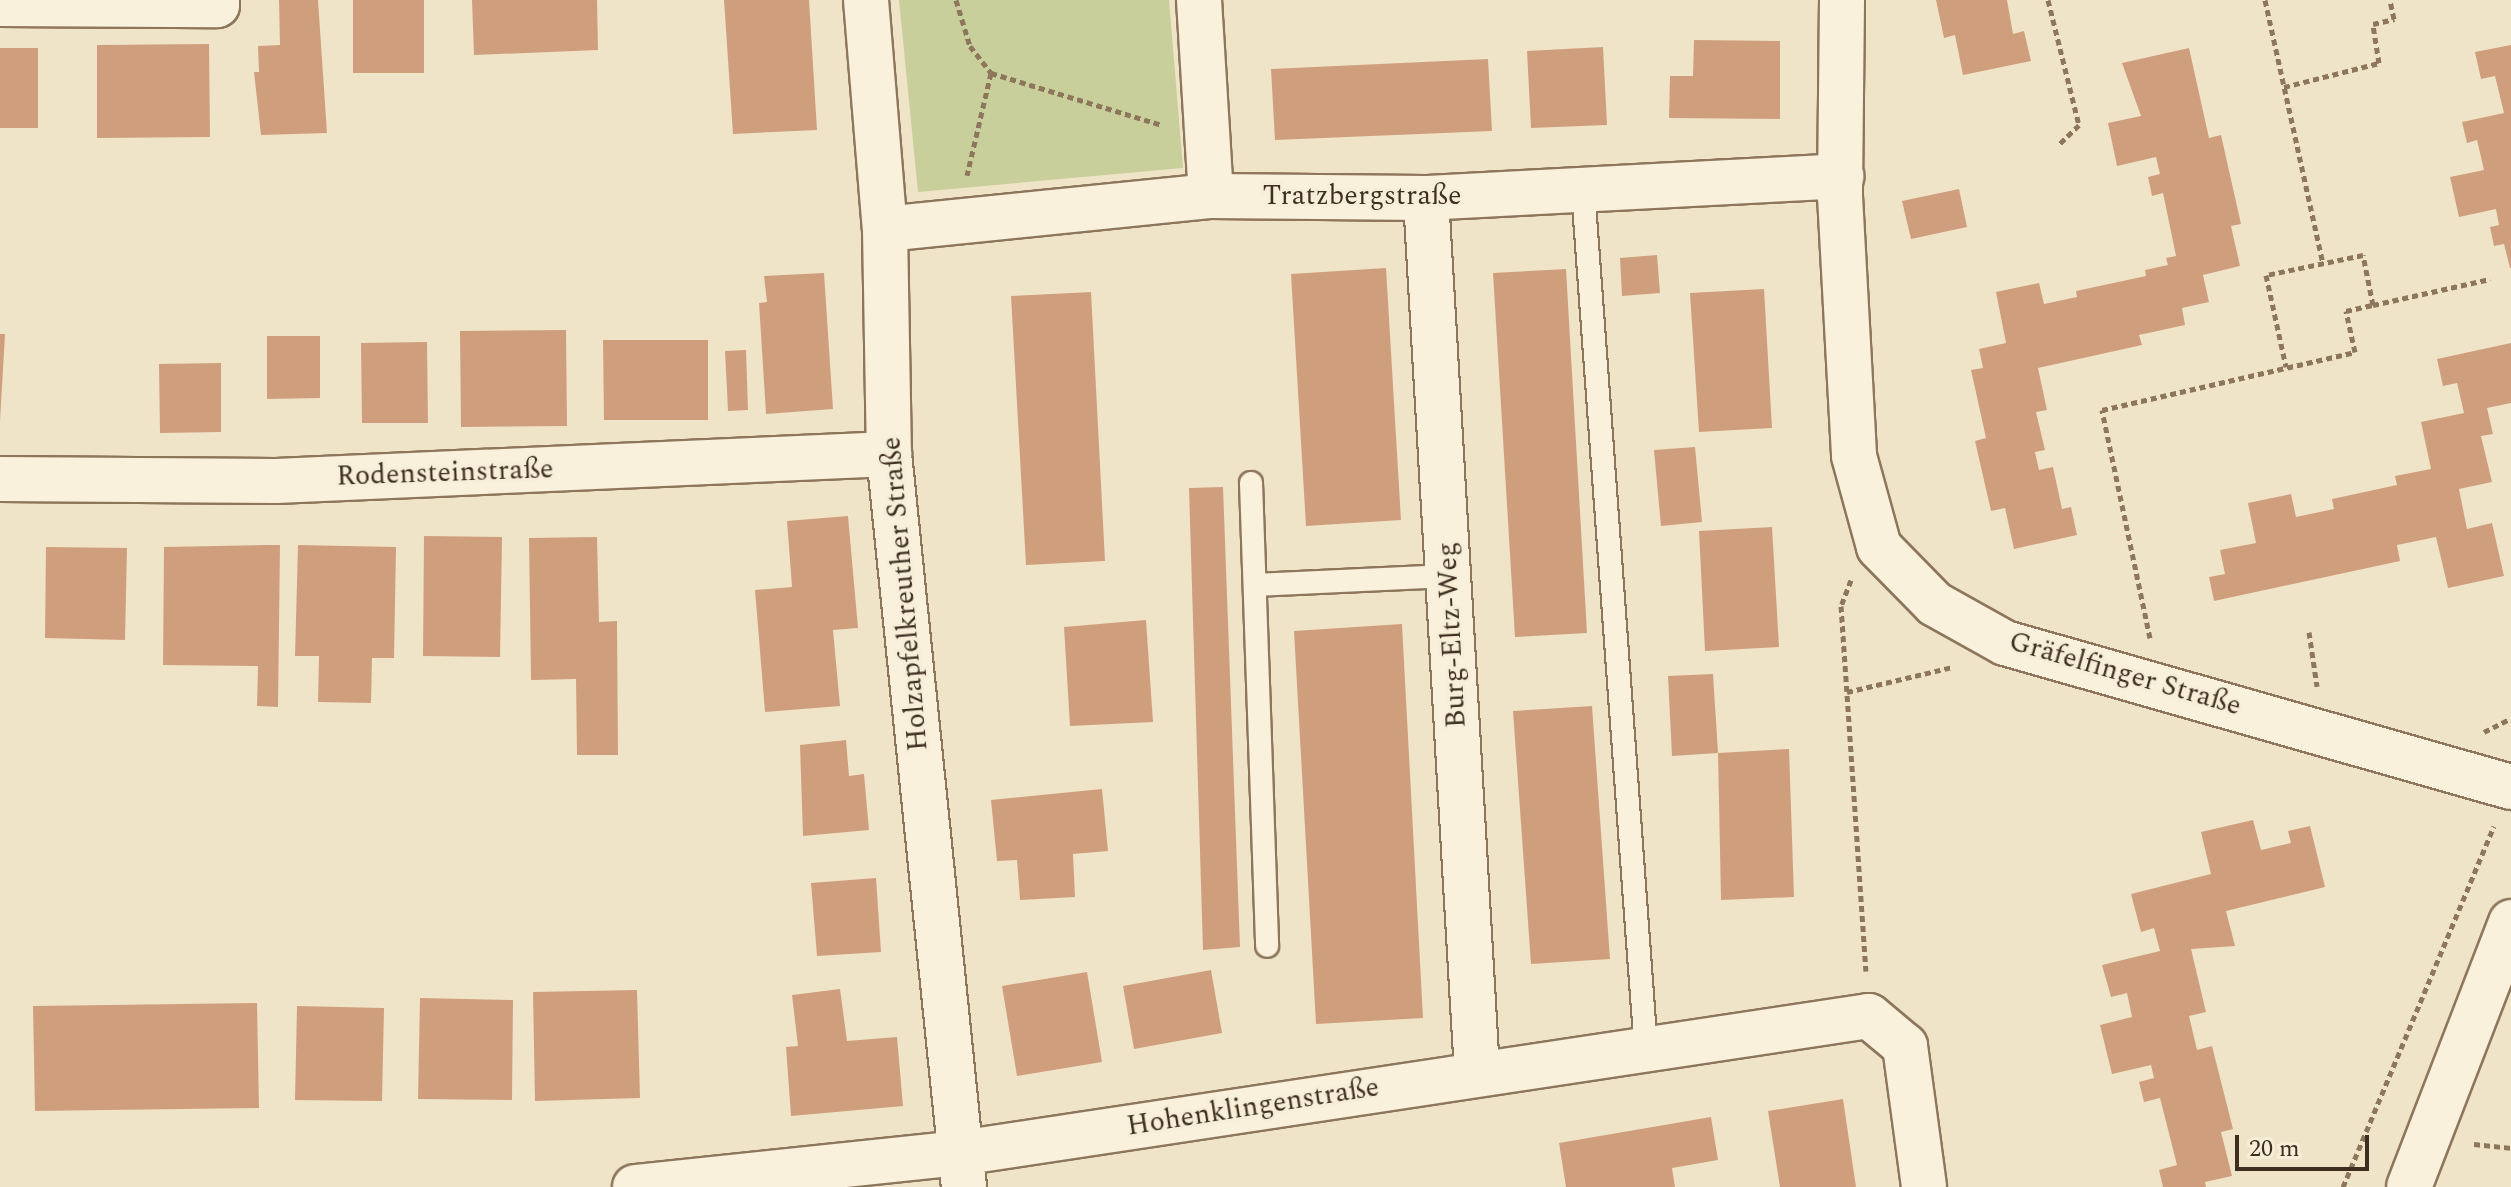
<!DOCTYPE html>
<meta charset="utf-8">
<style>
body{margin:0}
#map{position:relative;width:2511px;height:1187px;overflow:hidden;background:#f0e4c8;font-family:Spectral,serif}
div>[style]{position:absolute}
.green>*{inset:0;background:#c9cf9b}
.building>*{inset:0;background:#cf9f7d}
.path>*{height:5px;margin-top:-2.5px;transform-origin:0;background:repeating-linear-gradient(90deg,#8d765c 0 6px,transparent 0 10px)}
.roads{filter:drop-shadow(2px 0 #8d765c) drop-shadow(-2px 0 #8d765c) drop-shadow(0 2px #8d765c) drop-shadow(0 -2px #8d765c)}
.lane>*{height:22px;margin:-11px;padding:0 11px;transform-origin:11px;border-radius:11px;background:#faf1dc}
.street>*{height:44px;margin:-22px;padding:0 22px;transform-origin:22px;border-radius:22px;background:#faf1dc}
span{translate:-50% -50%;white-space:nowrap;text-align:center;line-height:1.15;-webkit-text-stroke:6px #f7eed8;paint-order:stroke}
.street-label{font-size:28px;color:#3d2e20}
.scale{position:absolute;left:2235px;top:1135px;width:134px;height:36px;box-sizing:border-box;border:4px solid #3d2e20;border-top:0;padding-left:10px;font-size:24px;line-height:28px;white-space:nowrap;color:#3d2e20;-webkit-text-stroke:6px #f7eed8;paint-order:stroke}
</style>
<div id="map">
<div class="green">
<i style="clip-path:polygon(899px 0,1169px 0,1183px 168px,918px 192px)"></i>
</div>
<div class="building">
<i style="clip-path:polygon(279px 0,318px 0,327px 133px,261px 135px,254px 72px,259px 72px,258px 46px,280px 45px)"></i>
<i style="clip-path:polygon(353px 0,424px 0,424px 73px,353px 73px)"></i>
<i style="clip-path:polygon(472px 0,597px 0,598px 50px,474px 55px)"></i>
<i style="clip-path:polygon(724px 0,809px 0,817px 130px,733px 134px)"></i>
<i style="clip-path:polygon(1936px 0,2007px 0,2013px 34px,2024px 31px,2031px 61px,1963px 75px,1955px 35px,1944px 38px)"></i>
<i style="clip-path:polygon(1694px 40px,1780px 41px,1780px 119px,1669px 118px,1670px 76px,1693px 76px)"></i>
<i style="clip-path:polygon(209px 44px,210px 137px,97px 138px,97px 45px)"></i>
<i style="clip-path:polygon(2511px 45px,2511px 268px,2510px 268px,2504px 244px,2494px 246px,2490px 227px,2499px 225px,2496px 209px,2459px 217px,2450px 177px,2484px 170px,2477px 140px,2467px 143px,2462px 122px,2504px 113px,2495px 76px,2481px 79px,2475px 52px)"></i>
<i style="clip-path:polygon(1603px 47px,1607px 125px,1531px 128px,1527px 51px)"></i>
<i style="clip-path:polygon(0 48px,38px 48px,38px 128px,0 128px)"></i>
<i style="clip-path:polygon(2189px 48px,2209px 138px,2221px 135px,2241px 224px,2231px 226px,2240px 266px,2203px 275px,2209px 302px,2182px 308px,2185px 325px,2139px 335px,2142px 345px,2038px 368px,2047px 410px,2036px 412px,2045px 450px,2035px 452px,2039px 470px,2053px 467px,2062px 509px,2071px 507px,2077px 535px,2014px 549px,2005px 508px,1991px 511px,1975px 441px,1986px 438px,1971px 370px,1983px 368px,1979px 349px,2006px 343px,1996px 292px,2039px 283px,2044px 304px,2077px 297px,2076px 291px,2146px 276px,2145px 270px,2168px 265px,2166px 258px,2176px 256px,2163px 193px,2152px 196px,2148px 177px,2160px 174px,2156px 157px,2117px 166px,2108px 123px,2141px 116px,2122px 63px)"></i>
<i style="clip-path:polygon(1488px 59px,1492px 131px,1275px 140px,1271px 69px)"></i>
<i style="clip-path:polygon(1959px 189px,1967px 227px,1911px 239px,1902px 201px)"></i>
<i style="clip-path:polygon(1657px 255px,1660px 293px,1622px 296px,1620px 258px)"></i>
<i style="clip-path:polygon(1386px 268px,1401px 520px,1306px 526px,1291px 274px)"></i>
<i style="clip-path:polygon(1566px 269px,1587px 633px,1515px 637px,1493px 273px)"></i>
<i style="clip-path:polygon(824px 273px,833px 409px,766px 414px,759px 303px,767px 302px,764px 276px)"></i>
<i style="clip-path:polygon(1764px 289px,1772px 428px,1699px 432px,1690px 293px)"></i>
<i style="clip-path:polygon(1091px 292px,1105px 561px,1026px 565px,1011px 296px)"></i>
<i style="clip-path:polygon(566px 330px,567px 426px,461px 427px,460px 331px)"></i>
<i style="clip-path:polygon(0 334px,5px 334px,0 421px)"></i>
<i style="clip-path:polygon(267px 336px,320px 336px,320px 398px,267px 399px)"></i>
<i style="clip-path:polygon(603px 340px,708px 340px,708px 420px,604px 420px)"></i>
<i style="clip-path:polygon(427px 342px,428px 423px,362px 423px,361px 343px)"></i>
<i style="clip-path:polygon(2511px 343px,2511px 403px,2487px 408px,2493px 434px,2481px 436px,2492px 482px,2459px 489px,2467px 529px,2492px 523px,2504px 576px,2448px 588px,2436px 537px,2397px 545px,2400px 561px,2214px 601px,2209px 577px,2225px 574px,2220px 550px,2256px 543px,2248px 503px,2291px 494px,2296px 517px,2334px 509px,2332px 499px,2397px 485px,2395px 476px,2431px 469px,2421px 422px,2464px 413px,2457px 383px,2443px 386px,2437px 359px)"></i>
<i style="clip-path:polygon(746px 350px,748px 410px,728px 411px,725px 351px)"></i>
<i style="clip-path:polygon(221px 363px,221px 432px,160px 433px,159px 364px)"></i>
<i style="clip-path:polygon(1695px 447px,1702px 522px,1661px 526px,1654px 450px)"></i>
<i style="clip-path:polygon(1223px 487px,1240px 947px,1203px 950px,1189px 488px)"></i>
<i style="clip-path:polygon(848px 516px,858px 628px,833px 630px,840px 706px,765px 712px,755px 590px,792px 587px,787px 521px)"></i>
<i style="clip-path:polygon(1772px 527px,1779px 647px,1705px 651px,1699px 531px)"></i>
<i style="clip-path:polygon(424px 536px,502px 537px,500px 657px,423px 656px)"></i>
<i style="clip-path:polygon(597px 537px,599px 622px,617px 621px,618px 755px,577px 755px,576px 679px,531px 680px,529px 538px)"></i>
<i style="clip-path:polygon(263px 545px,280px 545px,278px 707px,257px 706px,258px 666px,163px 665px,164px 547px)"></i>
<i style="clip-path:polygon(298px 545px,396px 547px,394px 658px,372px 658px,371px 703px,318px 702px,319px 656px,295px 656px)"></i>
<i style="clip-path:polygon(46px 547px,127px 548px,125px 640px,45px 638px)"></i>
<i style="clip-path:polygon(1146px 620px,1153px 722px,1070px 726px,1064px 627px)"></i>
<i style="clip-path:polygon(1402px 624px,1423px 1018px,1316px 1024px,1294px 631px)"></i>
<i style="clip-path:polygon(1713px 674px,1718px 753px,1672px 756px,1668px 676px)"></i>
<i style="clip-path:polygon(1592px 706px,1610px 959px,1531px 964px,1513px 711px)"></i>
<i style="clip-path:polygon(846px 740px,849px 776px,864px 774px,869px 830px,803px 836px,800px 745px)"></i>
<i style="clip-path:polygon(1789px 749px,1794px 897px,1721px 900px,1718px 753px)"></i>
<i style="clip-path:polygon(1102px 789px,1108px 851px,1073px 854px,1075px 897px,1020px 900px,1017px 860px,997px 861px,991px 800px)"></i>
<i style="clip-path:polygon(2253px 820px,2261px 850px,2291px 843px,2288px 831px,2310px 826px,2325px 887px,2226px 911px,2235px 946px,2191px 949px,2206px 1012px,2189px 1016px,2197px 1050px,2212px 1046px,2233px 1129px,2221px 1132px,2232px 1176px,2205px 1182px,2206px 1187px,2163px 1187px,2159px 1170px,2177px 1165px,2160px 1098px,2144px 1102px,2139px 1082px,2154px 1078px,2151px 1065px,2112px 1074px,2100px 1025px,2132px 1017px,2127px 993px,2111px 997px,2102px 965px,2160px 951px,2154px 928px,2141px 932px,2131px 894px,2211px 874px,2201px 832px)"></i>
<i style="clip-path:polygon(876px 878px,881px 952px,817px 956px,811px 883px)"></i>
<i style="clip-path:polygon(1211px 970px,1222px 1033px,1134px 1049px,1123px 986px)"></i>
<i style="clip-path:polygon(1087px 972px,1102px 1062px,1017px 1076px,1002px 986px)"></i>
<i style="clip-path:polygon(840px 989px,847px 1041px,897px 1037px,903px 1106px,791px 1116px,786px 1047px,798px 1046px,792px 995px)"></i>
<i style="clip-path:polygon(637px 990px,640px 1098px,535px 1101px,533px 992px)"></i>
<i style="clip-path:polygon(420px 998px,513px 1000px,512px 1100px,418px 1099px)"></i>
<i style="clip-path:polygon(257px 1003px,259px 1108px,35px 1111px,33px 1006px)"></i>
<i style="clip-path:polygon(297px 1006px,384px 1008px,382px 1101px,295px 1100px)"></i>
<i style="clip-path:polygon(1843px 1099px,1856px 1187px,1780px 1187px,1768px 1111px)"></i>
<i style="clip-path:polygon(1711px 1117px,1718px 1160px,1672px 1168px,1675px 1187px,1566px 1187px,1559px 1143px)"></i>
</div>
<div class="path">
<i style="left:956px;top:0;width:48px;rotate:73.1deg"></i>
<i style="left:970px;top:46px;width:34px;rotate:52deg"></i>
<i style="left:991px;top:73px;width:105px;rotate:103.2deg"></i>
<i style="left:2048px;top:0;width:129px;rotate:76.1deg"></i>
<i style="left:2079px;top:125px;width:28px;rotate:136deg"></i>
<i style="left:2265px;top:0;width:269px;rotate:77.6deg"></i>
<i style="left:991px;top:73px;width:179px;rotate:16.9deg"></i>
<i style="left:2284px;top:87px;width:98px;rotate:-14.2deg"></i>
<i style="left:2379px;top:63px;width:39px;rotate:-99deg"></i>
<i style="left:2373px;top:24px;width:22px;rotate:-13deg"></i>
<i style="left:2394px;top:19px;width:19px;rotate:-102deg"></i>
<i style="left:2373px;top:305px;width:120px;rotate:-12.5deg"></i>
<i style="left:1851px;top:580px;width:28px;rotate:111deg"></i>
<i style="left:1841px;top:606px;width:366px;rotate:86.1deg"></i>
<i style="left:2309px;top:632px;width:55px;rotate:81.6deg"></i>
<i style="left:2150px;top:638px;width:233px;rotate:-101.9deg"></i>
<i style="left:2102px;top:410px;width:260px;rotate:-12.9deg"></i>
<i style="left:2355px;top:352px;width:42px;rotate:-102.4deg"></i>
<i style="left:2346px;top:311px;width:28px;rotate:-13deg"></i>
<i style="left:2373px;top:305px;width:51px;rotate:-101.3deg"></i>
<i style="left:2363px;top:255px;width:99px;rotate:168.3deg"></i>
<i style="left:2266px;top:275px;width:94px;rotate:77.7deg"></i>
<i style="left:1847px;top:692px;width:109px;rotate:-13.3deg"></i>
<i style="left:2484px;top:732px;width:30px;rotate:-27deg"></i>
<i style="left:2474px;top:1144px;width:37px;rotate:6deg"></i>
<i style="left:2343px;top:1187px;width:391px;rotate:-67.3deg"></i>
</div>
<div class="roads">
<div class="lane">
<i style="left:1583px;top:190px;width:861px;rotate:85.81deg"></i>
<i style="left:1251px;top:483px;width:463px;rotate:88deg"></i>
<i style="left:1255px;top:585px;width:193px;rotate:-2.7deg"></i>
</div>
<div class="street">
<i style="left:866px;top:0;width:230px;rotate:85.3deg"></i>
<i style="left:885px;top:229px;width:225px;rotate:89deg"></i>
<i style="left:889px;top:454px;width:737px;rotate:84.16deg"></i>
<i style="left:1199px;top:0;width:196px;rotate:86.5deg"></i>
<i style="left:1842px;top:0;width:196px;rotate:90.6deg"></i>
<i style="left:1840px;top:196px;width:260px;rotate:86.9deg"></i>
<i style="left:1854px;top:456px;width:94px;rotate:74.6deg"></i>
<i style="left:1879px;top:547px;width:80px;rotate:45.5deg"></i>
<i style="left:1935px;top:604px;width:80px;rotate:29.1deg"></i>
<i style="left:2005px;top:643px;width:526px;rotate:15.89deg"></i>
<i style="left:0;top:4px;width:217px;rotate:0.3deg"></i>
<i style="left:217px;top:5px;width:5px;rotate:-90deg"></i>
<i style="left:1426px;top:198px;width:874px;rotate:86.66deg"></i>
<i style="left:885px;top:229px;width:328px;rotate:-5.8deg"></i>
<i style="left:1211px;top:196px;width:215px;rotate:0.5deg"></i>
<i style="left:1426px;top:198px;width:416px;rotate:-3deg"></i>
<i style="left:0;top:479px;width:276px;rotate:0.4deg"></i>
<i style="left:276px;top:481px;width:614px;rotate:-2.52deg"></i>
<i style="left:635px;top:1187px;width:327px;rotate:-6deg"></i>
<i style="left:960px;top:1153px;width:919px;rotate:-8.57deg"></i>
<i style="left:1869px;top:1016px;width:47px;rotate:39.8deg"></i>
<i style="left:1905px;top:1046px;width:142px;rotate:82.3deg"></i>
<i style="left:2409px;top:1187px;width:284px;rotate:-68.9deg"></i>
</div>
</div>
<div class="street-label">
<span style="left:1362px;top:196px">Tratzbergstraße</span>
<span style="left:445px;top:473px;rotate:-2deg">Rodensteinstraße</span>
<span style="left:905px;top:594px;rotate:-95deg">Holzapfelkreuther Straße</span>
<span style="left:1452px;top:635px;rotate:-93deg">Burg-Eltz-Weg</span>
<span style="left:2125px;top:674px;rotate:16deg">Gräfelfinger Straße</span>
<span style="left:1253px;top:1107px;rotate:-9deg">Hohenklingenstraße</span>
</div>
<div class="scale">20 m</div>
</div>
